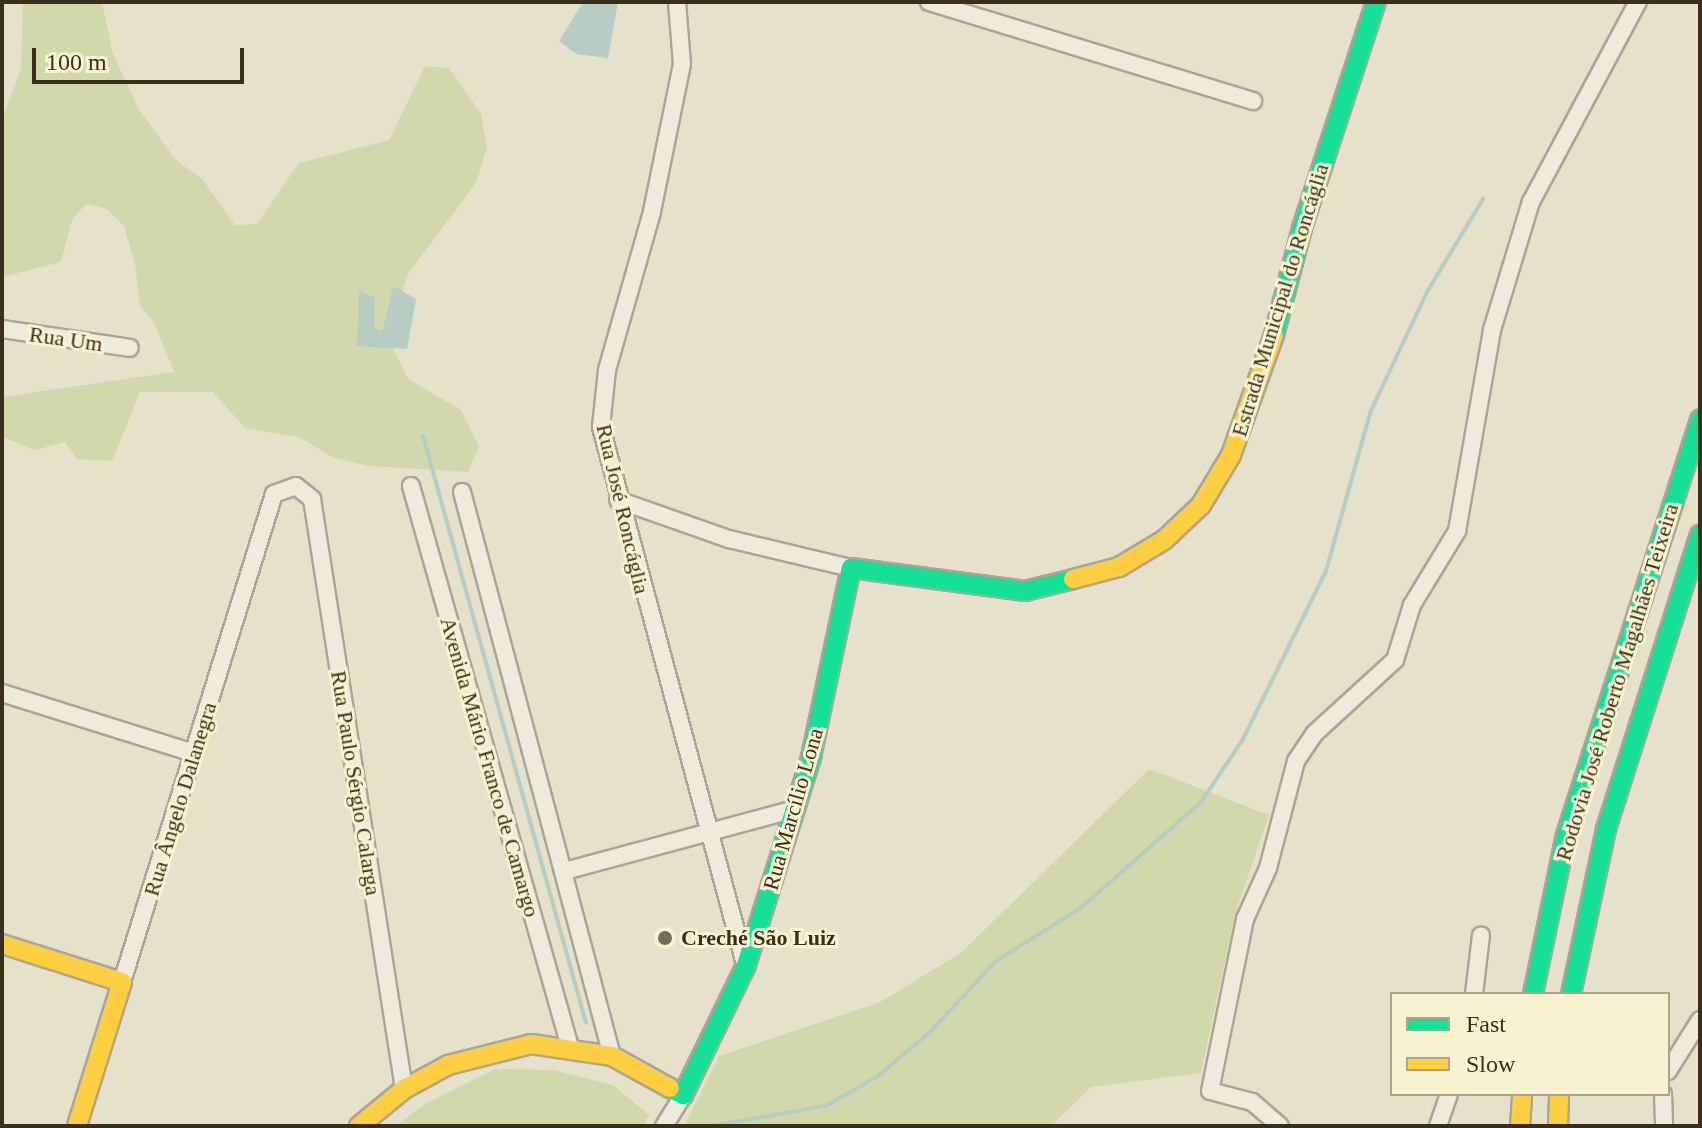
<!DOCTYPE html>
<meta charset="utf-8">
<style>
body{margin:0}
#map{position:relative;width:1702px;height:1128px;overflow:hidden;background:#e6e1cb;font-family:"Times New Roman",serif}
div>[style]{position:absolute}
.green>*{inset:0;background:#d1d8ac}
.water>*{inset:0;background:#b7ccc2}
.stream>*{height:4px;margin:-2px;padding:0 2px;transform-origin:2px;border-radius:2px;background:#b7ccc2}
.roads{filter:drop-shadow(2px 0 #aba595) drop-shadow(-2px 0 #aba595) drop-shadow(0 2px #aba595) drop-shadow(0 -2px #aba595)}
.street>*{height:16px;margin:-8px;padding:0 8px;transform-origin:8px;border-radius:8px;background:#edeade}
.fast>*{height:18px;margin:-9px;padding:0 9px;transform-origin:9px;border-radius:9px;background:#16e098}
.slow>*{height:18px;margin:-9px;padding:0 9px;transform-origin:9px;border-radius:9px;background:#ffcf43}
.dots>*{width:22px;height:22px;translate:-50% -50%;box-sizing:border-box;border:4px solid #f8f2d0;border-radius:50%}
span{translate:-50% -50%;white-space:nowrap;text-align:center;line-height:1.15;-webkit-text-stroke:6px #f8f2d0;paint-order:stroke}
.street-label{font-size:22px;color:#3a2f1c}
.poi-label{font-size:22px;color:#3a2f1c;font-weight:700}
.left{translate:0 -50%;text-align:left}
.frame{position:absolute;inset:0;border:4px solid #3a2f1c;pointer-events:none}
.legend{position:absolute;left:1390px;top:992px;width:280px;height:104px;box-sizing:border-box;background:#f8f2d0;border:2px solid #aca488;margin:0;padding:10px 14px;list-style:none;font-size:24px;color:#3a2f1c}
.legend li{display:flex;align-items:center;gap:16px;height:40px}
.legend b{width:40px;border:2px solid #aca488}
.scale{position:absolute;left:32px;top:48px;width:212px;height:36px;box-sizing:border-box;border:4px solid #3a2f1c;border-top:0;padding-left:10px;font-size:24px;line-height:28px;white-space:nowrap;color:#3a2f1c;-webkit-text-stroke:6px #f8f2d0;paint-order:stroke}
</style>
<div id="map">
<div class="green">
<i style="clip-path:polygon(23px 2px,102px 2px,113px 54px,139px 110px,176px 160px,202px 179px,235px 225px,257px 224px,299px 163px,389px 140px,425px 66px,449px 68px,481px 114px,487px 147px,476px 183px,408px 274px,396px 310px,394px 350px,408px 379px,461px 410px,479px 447px,468px 472px,368px 466px,332px 457px,299px 437px,245px 428px,213px 392px,140px 392px,112px 461px,77px 459px,65px 442px,35px 450px,2px 437px,2px 397px,174px 372px,154px 322px,140px 306px,135px 264px,124px 226px,107px 209px,86px 204px,72px 220px,61px 262px,2px 277px,2px 119px,21px 69px)"></i>
<i style="clip-path:polygon(1149px 769px,1269px 815px,1235px 914px,1201px 1073px,1091px 1087px,1051px 1126px,684px 1126px,719px 1056px,880px 1002px,961px 953px)"></i>
<i style="clip-path:polygon(495px 1069px,554px 1070px,613px 1085px,649px 1115px,643px 1126px,396px 1126px,423px 1105px)"></i>
</div>
<div class="water">
<i style="clip-path:polygon(583px 2px,618px 2px,608px 58px,576px 54px,559px 41px)"></i>
<i style="clip-path:polygon(393px 286px,416px 299px,407px 349px,357px 346px,359px 291px,375px 297px,374px 329px,383px 330px)"></i>
</div>
<div class="stream">
<i style="left:423px;top:436px;width:609px;rotate:74.48deg"></i>
<i style="left:711px;top:1126px;width:117px;rotate:-9.9deg"></i>
<i style="left:826px;top:1106px;width:60px;rotate:-30deg"></i>
<i style="left:878px;top:1076px;width:70px;rotate:-40.3deg"></i>
<i style="left:931px;top:1031px;width:94px;rotate:-47.2deg"></i>
<i style="left:995px;top:962px;width:103px;rotate:-32.3deg"></i>
<i style="left:1082px;top:907px;width:159px;rotate:-41.4deg"></i>
<i style="left:1201px;top:802px;width:76px;rotate:-56.3deg"></i>
<i style="left:1243px;top:739px;width:187px;rotate:-63.7deg"></i>
<i style="left:1326px;top:571px;width:164px;rotate:-74.4deg"></i>
<i style="left:1370px;top:413px;width:134px;rotate:-64.8deg"></i>
<i style="left:1427px;top:292px;width:109px;rotate:-58.9deg"></i>
</div>
<div class="roads">
<div class="street">
<i style="left:677px;top:2px;width:62px;rotate:85.4deg"></i>
<i style="left:682px;top:64px;width:151px;rotate:101.5deg"></i>
<i style="left:652px;top:212px;width:164px;rotate:105.9deg"></i>
<i style="left:607px;top:370px;width:57px;rotate:96deg"></i>
<i style="left:601px;top:427px;width:556px;rotate:74.99deg"></i>
<i style="left:929px;top:2px;width:339px;rotate:17deg"></i>
<i style="left:2px;top:329px;width:129px;rotate:8.4deg"></i>
<i style="left:411px;top:486px;width:583px;rotate:74.18deg"></i>
<i style="left:462px;top:492px;width:584px;rotate:75.11deg"></i>
<i style="left:618px;top:500px;width:118px;rotate:19.4deg"></i>
<i style="left:729px;top:539px;width:125px;rotate:13.4deg"></i>
<i style="left:2px;top:693px;width:201px;rotate:17.4deg"></i>
<i style="left:565px;top:871px;width:238px;rotate:-15.1deg"></i>
<i style="left:122px;top:982px;width:511px;rotate:-72.7deg"></i>
<i style="left:274px;top:494px;width:23px;rotate:-20deg"></i>
<i style="left:296px;top:486px;width:21px;rotate:39deg"></i>
<i style="left:312px;top:499px;width:597px;rotate:81.14deg"></i>
<i style="left:1474px;top:994px;width:59px;rotate:-83.2deg"></i>
<i style="left:1668px;top:1071px;width:60px;rotate:-57.9deg"></i>
<i style="left:1663px;top:1094px;width:32px;rotate:88deg"></i>
<i style="left:664px;top:1126px;width:36px;rotate:-58deg"></i>
<i style="left:1280px;top:1126px;width:37px;rotate:-139deg"></i>
<i style="left:1252px;top:1102px;width:43px;rotate:-165.3deg"></i>
<i style="left:1210px;top:1091px;width:176px;rotate:-78.5deg"></i>
<i style="left:1245px;top:919px;width:56px;rotate:-65.7deg"></i>
<i style="left:1268px;top:868px;width:111px;rotate:-75.3deg"></i>
<i style="left:1296px;top:761px;width:34px;rotate:-56deg"></i>
<i style="left:1315px;top:733px;width:108px;rotate:-42.4deg"></i>
<i style="left:1395px;top:660px;width:58px;rotate:-72.8deg"></i>
<i style="left:1412px;top:605px;width:87px;rotate:-58.7deg"></i>
<i style="left:1457px;top:531px;width:204px;rotate:-80.1deg"></i>
<i style="left:1492px;top:330px;width:134px;rotate:-73.1deg"></i>
<i style="left:1531px;top:202px;width:227px;rotate:-61.9deg"></i>
<i style="left:1438px;top:1126px;width:34px;rotate:-71deg"></i>
</div>
<div class="fast">
<i style="left:1274px;top:335px;width:111px;rotate:-75.3deg"></i>
<i style="left:1302px;top:228px;width:238px;rotate:-71.9deg"></i>
<i style="left:1533px;top:994px;width:162px;rotate:-78.3deg"></i>
<i style="left:1566px;top:835px;width:437px;rotate:-72.1deg"></i>
<i style="left:1571px;top:994px;width:169px;rotate:-78deg"></i>
<i style="left:1606px;top:829px;width:309px;rotate:-72.3deg"></i>
<i style="left:670px;top:1088px;width:15px;rotate:28deg"></i>
<i style="left:683px;top:1095px;width:144px;rotate:-64.1deg"></i>
<i style="left:746px;top:965px;width:218px;rotate:-72.6deg"></i>
<i style="left:811px;top:757px;width:193px;rotate:-78.1deg"></i>
<i style="left:851px;top:568px;width:176px;rotate:7.5deg"></i>
<i style="left:1025px;top:591px;width:49px;rotate:-14deg"></i>
</div>
<div class="slow">
<i style="left:1073px;top:579px;width:48px;rotate:-14.6deg"></i>
<i style="left:1119px;top:567px;width:52px;rotate:-31deg"></i>
<i style="left:1164px;top:540px;width:51px;rotate:-43.4deg"></i>
<i style="left:1201px;top:505px;width:58px;rotate:-59deg"></i>
<i style="left:1231px;top:455px;width:127px;rotate:-70.3deg"></i>
<i style="left:2px;top:944px;width:126px;rotate:17.6deg"></i>
<i style="left:122px;top:982px;width:151px;rotate:107.4deg"></i>
<i style="left:359px;top:1126px;width:58px;rotate:-39.4deg"></i>
<i style="left:404px;top:1089px;width:50px;rotate:-28.6deg"></i>
<i style="left:448px;top:1065px;width:86px;rotate:-14.2deg"></i>
<i style="left:531px;top:1044px;width:82px;rotate:8.4deg"></i>
<i style="left:612px;top:1056px;width:66px;rotate:28.9deg"></i>
<i style="left:1520px;top:1126px;width:32px;rotate:-86deg"></i>
<i style="left:1558px;top:1126px;width:32px;rotate:-88deg"></i>
</div>
</div>
<div class="dots">
<i style="left:665px;top:938px;background:#766d59"></i>
</div>
<div class="street-label">
<span style="left:1280px;top:300px;rotate:-73deg">Estrada Municipal do Roncáglia</span>
<span style="left:66px;top:339px;rotate:8deg">Rua Um</span>
<span style="left:623px;top:509px;rotate:77deg">Rua José Roncáglia</span>
<span style="left:1617px;top:682px;rotate:-73deg">Rodovia José Roberto Magalhães Teixeira</span>
<span style="left:490px;top:767px;rotate:74deg">Avenida Mário Franco de Camargo</span>
<span style="left:356px;top:783px;rotate:81deg">Rua Paulo Sérgio Calarga</span>
<span style="left:180px;top:799px;rotate:-73deg">Rua Ângelo Dalanegra</span>
<span style="left:793px;top:809px;rotate:-74deg">Rua Marcílio Lona</span>
</div>
<div class="poi-label">
<span class="left" style="left:681px;top:938px">Creché São Luiz</span>
</div>
<div class="frame"></div>
<ul class="legend">
<li><b style="height:10px;background:#16e098"></b>Fast</li>
<li><b style="height:10px;background:#ffcf43"></b>Slow</li>
</ul>
<div class="scale">100 m</div>
</div>
